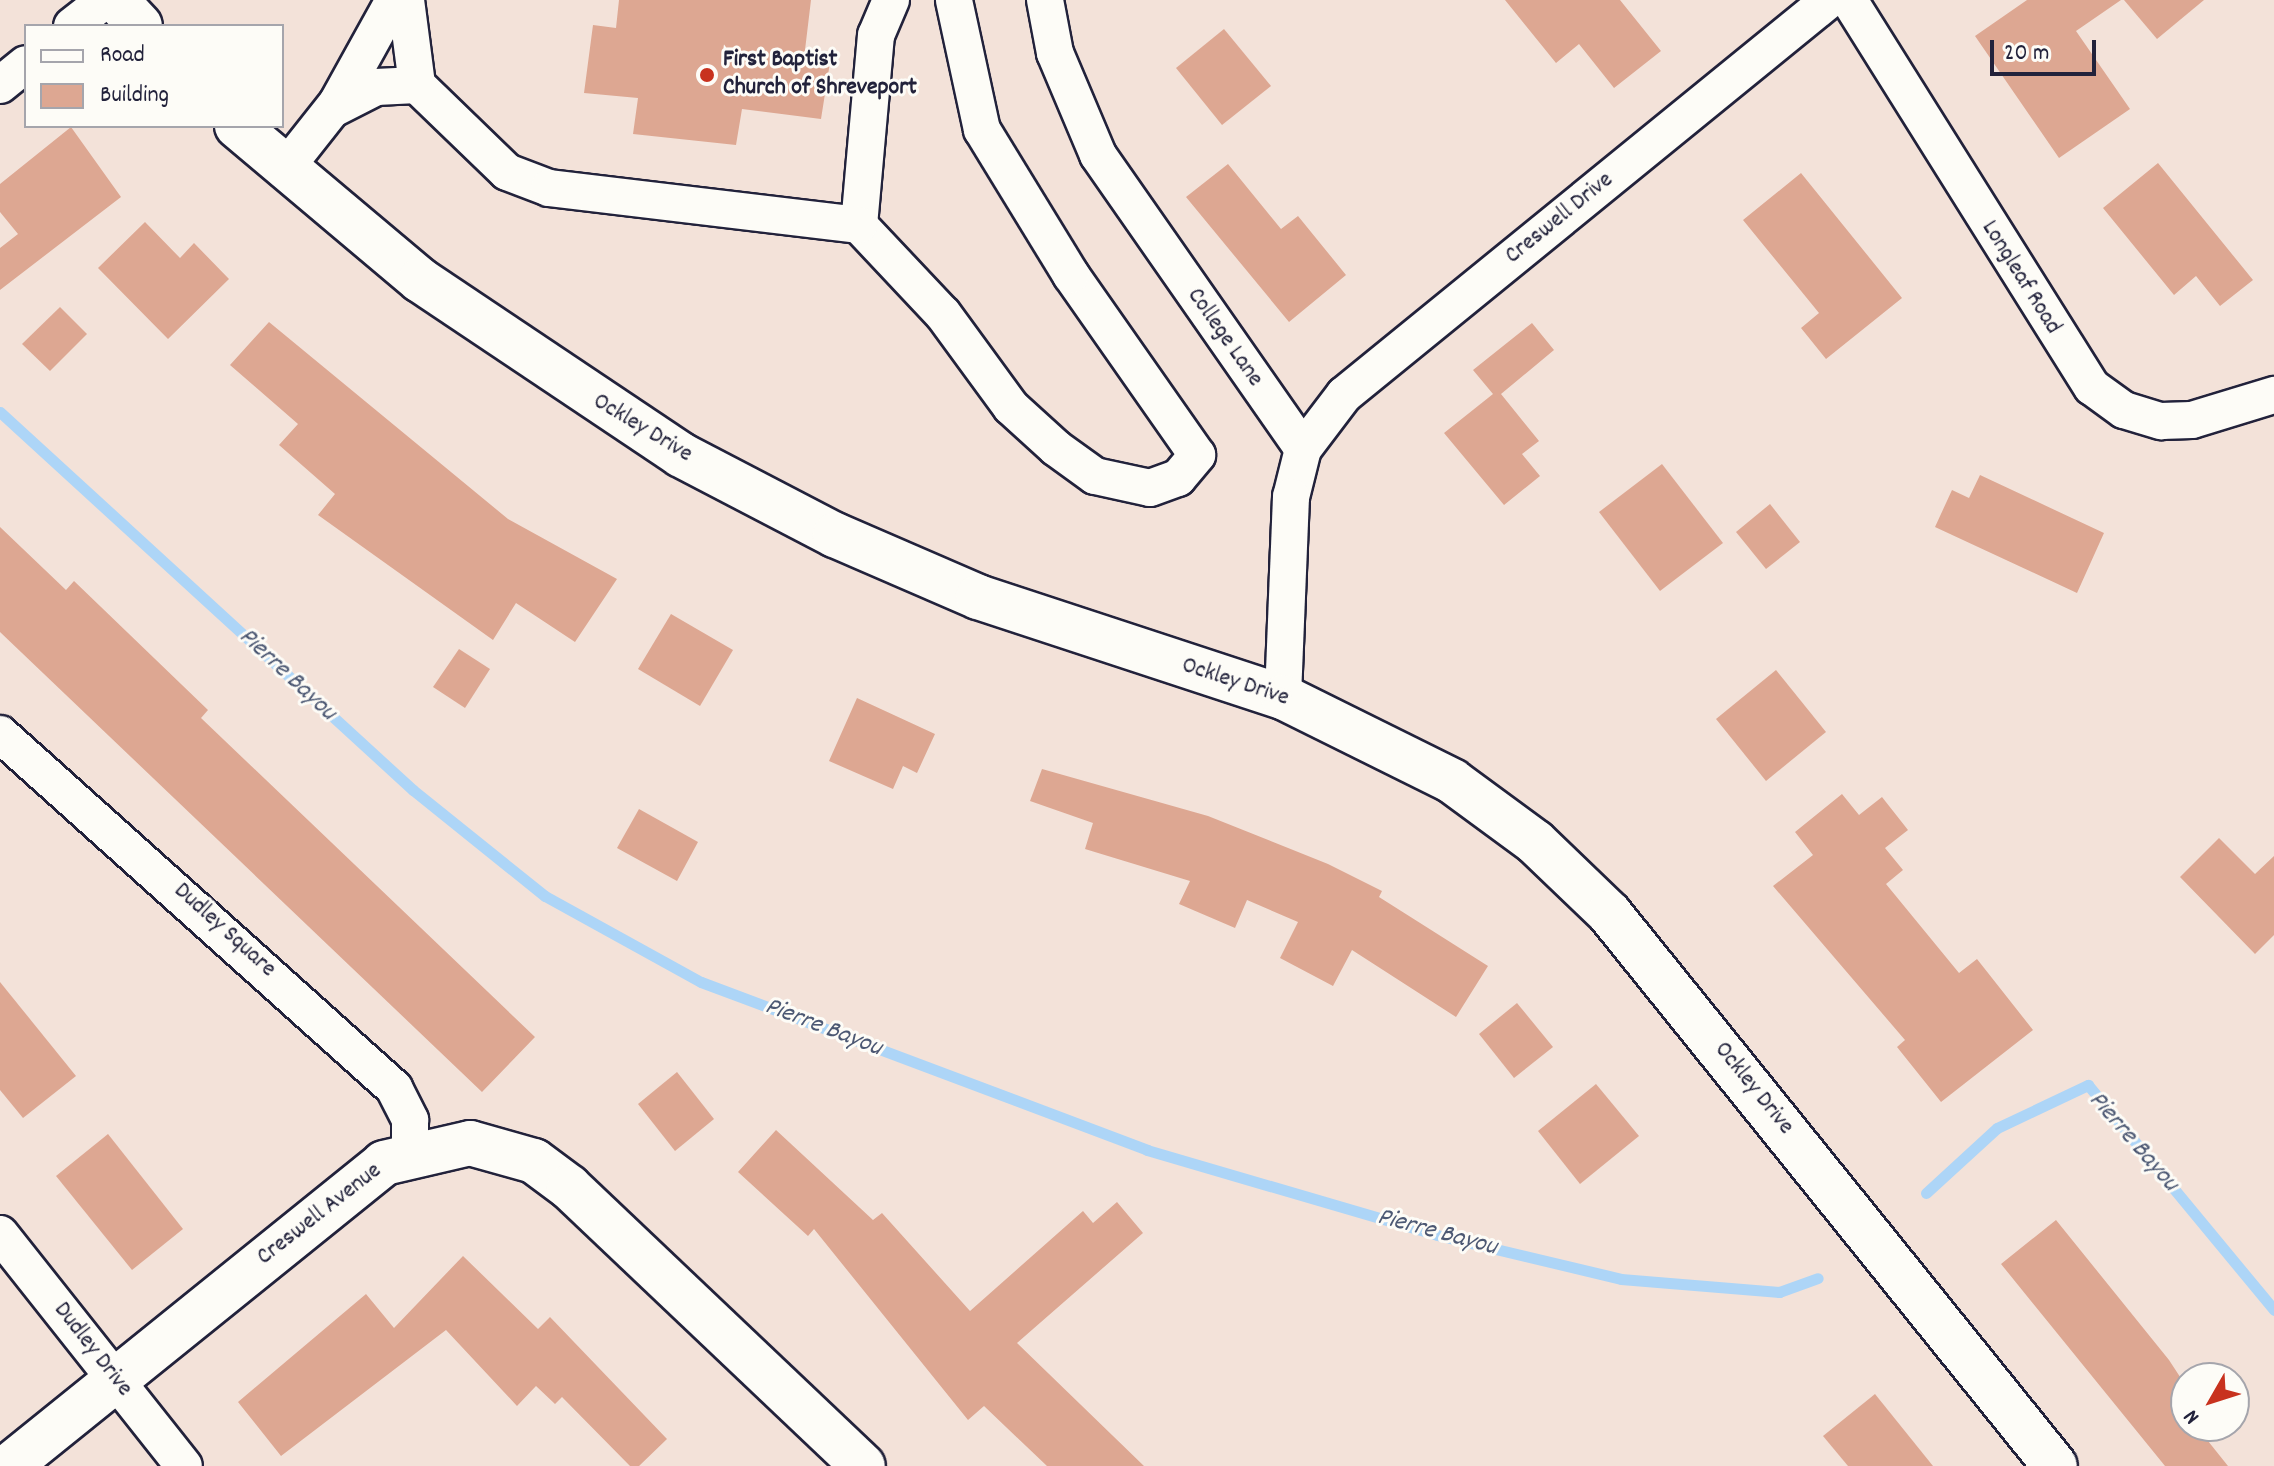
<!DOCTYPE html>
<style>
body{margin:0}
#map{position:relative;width:2274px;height:1466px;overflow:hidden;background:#f3e2d9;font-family:Dekko,sans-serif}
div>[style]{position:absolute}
.stream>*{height:11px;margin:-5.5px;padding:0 5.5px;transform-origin:5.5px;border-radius:5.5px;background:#add5f7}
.building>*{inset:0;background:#dda792}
.roads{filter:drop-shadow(2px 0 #22223b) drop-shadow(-2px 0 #22223b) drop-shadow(0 2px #22223b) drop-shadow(0 -2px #22223b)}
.street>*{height:36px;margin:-18px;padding:0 18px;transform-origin:18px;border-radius:18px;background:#fdfcf7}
.secondary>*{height:44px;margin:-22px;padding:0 22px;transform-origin:22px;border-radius:22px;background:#fdfcf7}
.dots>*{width:22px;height:22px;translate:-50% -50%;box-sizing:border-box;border:4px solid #fdfcf7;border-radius:50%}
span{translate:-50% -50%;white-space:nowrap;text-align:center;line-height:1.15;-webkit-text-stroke:6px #fdfcf7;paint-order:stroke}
.poi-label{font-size:24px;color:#22223b;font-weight:700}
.left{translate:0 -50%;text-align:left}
.street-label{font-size:24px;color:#22223b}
.water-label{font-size:26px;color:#4c5873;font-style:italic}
.legend{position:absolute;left:24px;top:24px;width:260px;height:104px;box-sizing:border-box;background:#fdfcf7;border:2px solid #a5a5ac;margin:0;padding:10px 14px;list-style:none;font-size:24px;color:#22223b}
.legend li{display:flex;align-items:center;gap:16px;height:40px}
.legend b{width:40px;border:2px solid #a5a5ac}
.north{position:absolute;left:2170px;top:1362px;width:80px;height:80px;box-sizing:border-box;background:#fdfcf7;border:2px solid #a5a5ac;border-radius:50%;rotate:231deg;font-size:22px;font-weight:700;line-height:32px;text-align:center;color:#22223b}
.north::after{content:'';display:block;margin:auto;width:28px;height:36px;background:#c8321e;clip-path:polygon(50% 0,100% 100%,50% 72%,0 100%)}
.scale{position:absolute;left:1990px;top:40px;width:106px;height:36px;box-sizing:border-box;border:4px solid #22223b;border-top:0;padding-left:10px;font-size:24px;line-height:28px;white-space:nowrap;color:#22223b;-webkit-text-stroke:6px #fdfcf7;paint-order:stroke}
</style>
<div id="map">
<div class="stream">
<i style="left:0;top:412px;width:560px;rotate:42.47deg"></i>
<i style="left:413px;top:790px;width:169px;rotate:38.8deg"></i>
<i style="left:545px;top:896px;width:178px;rotate:28.9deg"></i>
<i style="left:701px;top:982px;width:477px;rotate:20.6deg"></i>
<i style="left:1147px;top:1150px;width:302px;rotate:16.3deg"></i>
<i style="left:1437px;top:1235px;width:189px;rotate:13.4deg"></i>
<i style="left:1621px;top:1279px;width:159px;rotate:4.7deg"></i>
<i style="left:1779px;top:1292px;width:41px;rotate:-19.7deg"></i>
<i style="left:1926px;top:1193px;width:96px;rotate:-42.5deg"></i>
<i style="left:1997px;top:1128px;width:101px;rotate:-25.3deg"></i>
<i style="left:2088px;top:1085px;width:292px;rotate:50.4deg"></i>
</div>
<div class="building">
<i style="clip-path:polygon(619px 0,811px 0,805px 50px,831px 56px,821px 119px,742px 109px,736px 145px,633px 134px,638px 98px,584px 93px,593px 25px,616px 28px)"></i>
<i style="clip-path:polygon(1505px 0,1620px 0,1661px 51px,1614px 88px,1579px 44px,1556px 63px)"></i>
<i style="clip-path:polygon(2027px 0,2121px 0,2076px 31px,2130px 109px,2059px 158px,1975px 36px)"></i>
<i style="clip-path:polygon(2124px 0,2204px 0,2157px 39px)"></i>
<i style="clip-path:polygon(1224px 29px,1271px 86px,1222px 125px,1176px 68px)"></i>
<i style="clip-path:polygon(71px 127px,121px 197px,0 290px,0 248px,18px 234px,0 212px,0 184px)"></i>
<i style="clip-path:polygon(2158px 163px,2253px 280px,2220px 306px,2196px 276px,2174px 295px,2103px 208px)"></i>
<i style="clip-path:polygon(1228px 164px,1281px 229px,1298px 216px,1346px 275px,1289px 322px,1186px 197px)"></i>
<i style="clip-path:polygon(1801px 173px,1902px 298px,1826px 359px,1801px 328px,1819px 313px,1743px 220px)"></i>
<i style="clip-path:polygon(145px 222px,180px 258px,194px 243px,229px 279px,168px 339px,98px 268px)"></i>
<i style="clip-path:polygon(60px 307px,87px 334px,50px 371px,22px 344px)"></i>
<i style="clip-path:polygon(269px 322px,508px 519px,617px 579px,575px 642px,516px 603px,493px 640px,318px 515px,335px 494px,279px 445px,298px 424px,230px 365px)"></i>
<i style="clip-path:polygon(1532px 323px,1554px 350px,1501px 394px,1539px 441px,1522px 454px,1540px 476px,1504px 505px,1444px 433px,1493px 394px,1473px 370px)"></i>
<i style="clip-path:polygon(1662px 464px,1723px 543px,1660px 591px,1599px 512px)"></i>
<i style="clip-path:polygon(1980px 475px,2104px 533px,2077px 593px,1935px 527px,1952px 490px,1969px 498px)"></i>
<i style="clip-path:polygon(1770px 504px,1800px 542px,1766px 569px,1736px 532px)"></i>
<i style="clip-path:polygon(0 527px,66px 590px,74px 581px,208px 710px,201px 718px,535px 1037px,482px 1092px,0 632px)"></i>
<i style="clip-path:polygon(671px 614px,733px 650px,700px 706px,638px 669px)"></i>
<i style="clip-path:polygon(459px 649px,490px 669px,465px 708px,433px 687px)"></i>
<i style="clip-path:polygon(1776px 670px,1826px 732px,1766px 781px,1716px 719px)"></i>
<i style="clip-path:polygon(857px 698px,935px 734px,917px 773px,903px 766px,893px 789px,829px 761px)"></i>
<i style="clip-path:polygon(1042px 769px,1208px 816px,1328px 864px,1382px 891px,1379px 897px,1488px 966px,1456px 1017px,1352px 950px,1333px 986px,1280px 958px,1298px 922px,1247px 900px,1235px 928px,1179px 904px,1190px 881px,1085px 849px,1093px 823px,1030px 801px)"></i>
<i style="clip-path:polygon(1842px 794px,1859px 815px,1882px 797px,1908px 830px,1885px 848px,1903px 870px,1886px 884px,1959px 973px,1977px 959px,2033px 1030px,1941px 1102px,1897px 1047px,1905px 1040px,1773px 886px,1813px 855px,1795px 832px)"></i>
<i style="clip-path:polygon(639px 809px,698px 842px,677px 881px,617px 848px)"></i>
<i style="clip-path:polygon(2219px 838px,2255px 874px,2274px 856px,2274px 935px,2255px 954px,2180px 877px)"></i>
<i style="clip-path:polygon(0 982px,76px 1076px,23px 1118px,0 1090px)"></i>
<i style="clip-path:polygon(1517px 1003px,1553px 1047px,1514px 1078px,1479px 1034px)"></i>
<i style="clip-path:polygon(677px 1072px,714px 1119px,675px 1151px,638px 1104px)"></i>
<i style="clip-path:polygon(1596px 1084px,1639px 1136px,1580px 1184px,1538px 1131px)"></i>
<i style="clip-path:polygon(776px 1130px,873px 1220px,882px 1213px,970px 1311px,1083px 1211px,1093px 1223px,1117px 1202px,1143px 1233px,1017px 1343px,1144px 1466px,1047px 1466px,984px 1406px,968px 1420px,814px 1229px,808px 1236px,738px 1172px)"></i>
<i style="clip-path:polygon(108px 1134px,183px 1229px,132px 1270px,56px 1176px)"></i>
<i style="clip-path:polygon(2056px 1220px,2169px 1360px,2186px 1386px,2186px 1426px,2196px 1426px,2228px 1466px,2165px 1466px,2001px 1264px)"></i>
<i style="clip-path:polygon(463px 1256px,538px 1329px,550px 1317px,667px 1439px,639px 1466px,630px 1466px,562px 1397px,555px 1404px,536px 1386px,517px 1406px,446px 1330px,281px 1456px,238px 1402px,366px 1294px,394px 1328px)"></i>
<i style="clip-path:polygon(1875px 1394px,1933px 1466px,1848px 1466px,1823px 1436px)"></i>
</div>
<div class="roads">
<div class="street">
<i style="left:406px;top:0;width:86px;rotate:82.6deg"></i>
<i style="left:891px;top:0;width:38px;rotate:113deg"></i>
<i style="left:876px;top:35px;width:191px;rotate:95.1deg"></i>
<i style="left:859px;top:225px;width:122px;rotate:46.7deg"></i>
<i style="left:943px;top:314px;width:115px;rotate:53.8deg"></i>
<i style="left:1011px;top:407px;width:61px;rotate:42.3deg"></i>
<i style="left:1056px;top:448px;width:48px;rotate:35.7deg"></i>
<i style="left:1095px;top:476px;width:56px;rotate:12.3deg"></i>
<i style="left:1150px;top:488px;width:30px;rotate:-20deg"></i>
<i style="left:1178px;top:478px;width:30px;rotate:-50deg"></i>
<i style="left:1197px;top:455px;width:220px;rotate:-125deg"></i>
<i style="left:1071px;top:275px;width:170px;rotate:-121.5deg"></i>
<i style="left:982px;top:130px;width:133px;rotate:-102.2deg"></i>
<i style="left:1045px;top:0;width:54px;rotate:79.3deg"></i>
<i style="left:1055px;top:53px;width:111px;rotate:67.1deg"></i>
<i style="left:1098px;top:155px;width:358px;rotate:55.1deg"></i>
<i style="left:1303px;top:449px;width:49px;rotate:104deg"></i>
<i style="left:1291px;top:497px;width:200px;rotate:92.3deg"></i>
<i style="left:1849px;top:0;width:457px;rotate:57.9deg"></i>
<i style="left:2092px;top:387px;width:39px;rotate:36deg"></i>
<i style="left:2124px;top:410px;width:39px;rotate:17deg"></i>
<i style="left:2161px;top:421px;width:31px;rotate:-2deg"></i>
<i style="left:2192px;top:420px;width:86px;rotate:-17deg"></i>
<i style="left:72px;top:26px;width:42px;rotate:-38.2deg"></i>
<i style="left:0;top:85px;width:33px;rotate:-39deg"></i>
<i style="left:333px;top:109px;width:48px;rotate:-27.1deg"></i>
<i style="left:376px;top:87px;width:41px;rotate:-2.8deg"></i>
<i style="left:417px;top:85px;width:125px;rotate:44deg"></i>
<i style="left:507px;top:172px;width:45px;rotate:20.9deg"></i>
<i style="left:549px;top:188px;width:312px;rotate:6.8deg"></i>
<i style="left:284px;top:170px;width:85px;rotate:-51.7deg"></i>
<i style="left:337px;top:103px;width:118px;rotate:-61deg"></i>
<i style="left:1303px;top:449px;width:68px;rotate:-52.8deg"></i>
<i style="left:1344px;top:395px;width:625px;rotate:-39.16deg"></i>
<i style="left:0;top:734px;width:530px;rotate:41.94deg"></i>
<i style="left:394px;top:1088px;width:36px;rotate:63deg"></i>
<i style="left:410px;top:1120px;width:32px;rotate:90deg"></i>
<i style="left:0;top:1234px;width:296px;rotate:51.6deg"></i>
</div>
<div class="secondary">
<i style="left:116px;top:0;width:35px;rotate:47deg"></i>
<i style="left:237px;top:126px;width:239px;rotate:40.1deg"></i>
<i style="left:420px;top:280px;width:314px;rotate:33.8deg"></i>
<i style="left:681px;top:455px;width:174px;rotate:27.5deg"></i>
<i style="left:835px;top:535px;width:156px;rotate:23.4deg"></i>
<i style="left:978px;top:597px;width:321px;rotate:18.2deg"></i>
<i style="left:1283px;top:697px;width:189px;rotate:26.4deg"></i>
<i style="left:1452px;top:781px;width:103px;rotate:36.3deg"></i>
<i style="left:1535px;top:842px;width:103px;rotate:43.8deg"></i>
<i style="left:1609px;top:913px;width:710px;rotate:51.11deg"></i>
<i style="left:9px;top:1466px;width:482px;rotate:-38.9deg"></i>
<i style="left:384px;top:1163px;width:88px;rotate:-13.1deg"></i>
<i style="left:470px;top:1143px;width:66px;rotate:15.7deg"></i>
<i style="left:534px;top:1161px;width:44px;rotate:36.6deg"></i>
<i style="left:569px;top:1187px;width:405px;rotate:43.5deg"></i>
</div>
</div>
<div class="dots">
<i style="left:707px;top:75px;background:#c8321e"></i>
</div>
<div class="poi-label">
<span class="left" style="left:723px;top:75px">First Baptist<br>Church of Shreveport</span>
</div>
<div class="street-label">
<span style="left:1560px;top:219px;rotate:-39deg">Creswell Drive</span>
<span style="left:2020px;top:278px;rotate:58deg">Longleaf Road</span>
<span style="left:1224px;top:338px;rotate:55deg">College Lane</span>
<span style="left:642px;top:429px;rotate:31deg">Ockley Drive</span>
<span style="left:1235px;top:683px;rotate:18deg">Ockley Drive</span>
<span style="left:224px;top:931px;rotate:42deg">Dudley Square</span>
<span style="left:1753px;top:1089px;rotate:51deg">Ockley Drive</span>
<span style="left:320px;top:1215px;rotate:-38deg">Creswell Avenue</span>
<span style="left:92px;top:1350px;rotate:52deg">Dudley Drive</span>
</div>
<div class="water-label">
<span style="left:287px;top:675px;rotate:43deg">Pierre Bayou</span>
<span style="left:823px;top:1028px;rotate:21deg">Pierre Bayou</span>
<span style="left:2133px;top:1142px;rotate:49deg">Pierre Bayou</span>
<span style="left:1437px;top:1233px;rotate:15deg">Pierre Bayou</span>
</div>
<ul class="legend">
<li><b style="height:10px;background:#fdfcf7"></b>Road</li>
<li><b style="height:22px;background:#dda792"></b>Building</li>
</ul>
<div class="north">N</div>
<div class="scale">20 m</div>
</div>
